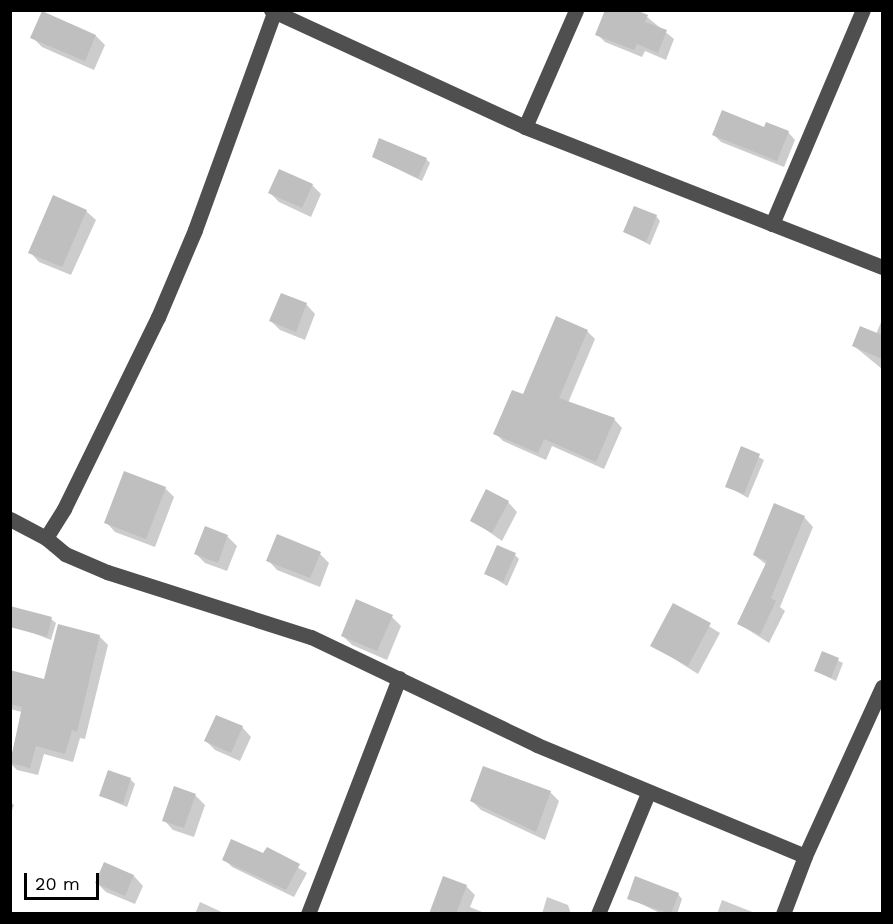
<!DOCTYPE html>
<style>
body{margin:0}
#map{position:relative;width:893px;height:924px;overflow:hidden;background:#fff;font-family:"Work Sans",sans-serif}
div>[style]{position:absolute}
.shadow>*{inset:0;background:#0003}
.building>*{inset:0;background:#bfbfbf}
.minor>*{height:15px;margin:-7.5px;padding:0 7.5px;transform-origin:7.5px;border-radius:7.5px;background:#4f4f4f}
span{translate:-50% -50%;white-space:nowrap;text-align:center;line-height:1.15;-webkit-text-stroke:5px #fff;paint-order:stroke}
.frame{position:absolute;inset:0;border:12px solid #000;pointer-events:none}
.scale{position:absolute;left:24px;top:873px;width:75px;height:27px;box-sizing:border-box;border:3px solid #000;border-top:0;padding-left:8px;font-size:18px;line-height:21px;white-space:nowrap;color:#000;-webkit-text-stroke:4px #fff;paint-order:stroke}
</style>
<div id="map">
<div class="shadow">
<i style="clip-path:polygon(647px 17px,674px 39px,666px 60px,645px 51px,642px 57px,605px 42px,597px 34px)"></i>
<i style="clip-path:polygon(96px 36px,105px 45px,94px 70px,42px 47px,32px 37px)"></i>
<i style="clip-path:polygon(765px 129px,788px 132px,795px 140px,784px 167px,721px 142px,714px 135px)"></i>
<i style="clip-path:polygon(373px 157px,426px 159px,430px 163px,422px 181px)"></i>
<i style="clip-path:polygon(312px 185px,321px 194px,311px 217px,279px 202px,270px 193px)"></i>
<i style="clip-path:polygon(86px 211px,96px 220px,71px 275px,39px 262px,30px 252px)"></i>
<i style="clip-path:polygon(656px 216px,660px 221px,650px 245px,625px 232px)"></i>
<i style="clip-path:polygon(306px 304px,315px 314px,305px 340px,280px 330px,271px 321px)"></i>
<i style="clip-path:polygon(882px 320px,882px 369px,854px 346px,876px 334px)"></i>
<i style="clip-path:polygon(587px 331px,595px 339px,568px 403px,614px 419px,622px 428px,604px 469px,552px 446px,546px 460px,503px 441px,495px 433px,524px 396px)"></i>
<i style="clip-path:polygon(742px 448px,764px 460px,748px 498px,727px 486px)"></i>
<i style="clip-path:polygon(165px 488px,174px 497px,155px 547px,115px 532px,106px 522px)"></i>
<i style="clip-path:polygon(508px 502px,517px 512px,502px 541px,472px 520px)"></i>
<i style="clip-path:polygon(804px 517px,813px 527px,780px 607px,785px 611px,769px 643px,739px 624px,767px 565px,754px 555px)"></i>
<i style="clip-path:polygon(205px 528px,228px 537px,237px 546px,227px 571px,205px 563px,195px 553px)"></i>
<i style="clip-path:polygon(320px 554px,329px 563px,320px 587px,277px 570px,268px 560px)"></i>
<i style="clip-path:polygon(515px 555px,519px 559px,507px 586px,486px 573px)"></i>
<i style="clip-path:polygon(674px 605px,720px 633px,698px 674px,652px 645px)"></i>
<i style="clip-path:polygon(392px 617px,401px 626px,387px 660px,352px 645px,342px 635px)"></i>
<i style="clip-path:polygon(51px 619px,56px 623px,51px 640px,23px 629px)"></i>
<i style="clip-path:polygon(59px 626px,100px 637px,108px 645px,85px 739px,80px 738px,73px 762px,44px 754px,38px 775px,17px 770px,10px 763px,22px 712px,10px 709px,10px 671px,45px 681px)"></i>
<i style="clip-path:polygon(823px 653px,843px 663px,836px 681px,816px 671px)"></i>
<i style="clip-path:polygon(242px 727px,251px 737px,240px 761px,215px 750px,206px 741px)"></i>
<i style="clip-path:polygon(130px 779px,135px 784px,127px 807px,101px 796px)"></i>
<i style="clip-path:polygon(175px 788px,196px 796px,205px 805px,194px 837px,173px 830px,164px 820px)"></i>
<i style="clip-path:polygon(550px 792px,559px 801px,545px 840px,481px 810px,472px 801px)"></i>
<i style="clip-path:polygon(10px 802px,14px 805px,10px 816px)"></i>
<i style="clip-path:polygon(267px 849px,307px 873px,294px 897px,232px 867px,224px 859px,264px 855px)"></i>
<i style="clip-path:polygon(105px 864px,134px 876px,143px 886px,135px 904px,106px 892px,97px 883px)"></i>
<i style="clip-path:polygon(466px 886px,475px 895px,470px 907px,487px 914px,430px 914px)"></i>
<i style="clip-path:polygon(678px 894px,682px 899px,677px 914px,662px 914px,629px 898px)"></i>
<i style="clip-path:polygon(547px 897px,568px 905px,571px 914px,542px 914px)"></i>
<i style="clip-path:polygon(722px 900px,755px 913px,755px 914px,717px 914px)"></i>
<i style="clip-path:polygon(200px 902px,226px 914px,195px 914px)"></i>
</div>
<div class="building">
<i style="clip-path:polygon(605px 10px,636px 10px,648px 15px,645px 22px,667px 30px,658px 53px,637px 44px,634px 50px,595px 35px)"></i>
<i style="clip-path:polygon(42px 11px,96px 35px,85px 61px,30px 38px)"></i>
<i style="clip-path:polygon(722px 110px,764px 127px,766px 122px,789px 131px,777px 161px,712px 135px)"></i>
<i style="clip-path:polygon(379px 138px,427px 158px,418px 178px,372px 157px)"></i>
<i style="clip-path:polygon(279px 169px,313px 184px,302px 208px,268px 193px)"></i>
<i style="clip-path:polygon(53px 195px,87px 210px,62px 267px,28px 253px)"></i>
<i style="clip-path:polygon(634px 206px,657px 215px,646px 242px,623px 232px)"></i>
<i style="clip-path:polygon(281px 293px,307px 303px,296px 332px,269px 321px)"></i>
<i style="clip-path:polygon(556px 316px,588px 330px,559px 398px,615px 418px,596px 462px,544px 439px,538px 453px,493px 434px,512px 390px,523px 394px)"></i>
<i style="clip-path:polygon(860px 326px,882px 335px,882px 359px,852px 346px)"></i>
<i style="clip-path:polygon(741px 446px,760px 454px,744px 494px,725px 487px)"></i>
<i style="clip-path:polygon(124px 471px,166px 487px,146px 539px,104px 523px)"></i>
<i style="clip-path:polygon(486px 489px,509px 501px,492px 533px,470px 521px)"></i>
<i style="clip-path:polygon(774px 503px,805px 516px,771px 598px,776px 601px,760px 635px,737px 624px,767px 561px,753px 555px)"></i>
<i style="clip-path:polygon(205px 526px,228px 535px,218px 563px,194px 554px)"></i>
<i style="clip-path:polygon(277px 534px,321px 552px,310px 578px,266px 561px)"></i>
<i style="clip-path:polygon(497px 545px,516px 553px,503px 582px,484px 574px)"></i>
<i style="clip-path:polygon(356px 599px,393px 615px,377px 651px,341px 636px)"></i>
<i style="clip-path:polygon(673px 603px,711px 623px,688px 666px,650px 646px)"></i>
<i style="clip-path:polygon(10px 606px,52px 617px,47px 637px,10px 627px)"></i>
<i style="clip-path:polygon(58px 624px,100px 635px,77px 732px,72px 730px,65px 754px,36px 746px,30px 768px,10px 763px,22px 707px,10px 704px,10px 670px,44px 679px)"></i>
<i style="clip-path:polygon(822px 651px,839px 658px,831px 678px,814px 671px)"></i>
<i style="clip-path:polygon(216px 715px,243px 726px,231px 753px,204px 741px)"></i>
<i style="clip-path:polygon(483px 766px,551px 791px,536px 832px,470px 801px)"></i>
<i style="clip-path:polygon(108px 770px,131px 778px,123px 804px,99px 796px)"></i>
<i style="clip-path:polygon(174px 786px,196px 794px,184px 828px,162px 821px)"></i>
<i style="clip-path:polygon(231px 839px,263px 853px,267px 847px,300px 864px,286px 890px,222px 860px)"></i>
<i style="clip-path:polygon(104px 862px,134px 875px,125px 896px,95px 883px)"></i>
<i style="clip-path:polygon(443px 876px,467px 885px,456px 914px,429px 914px)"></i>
<i style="clip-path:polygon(635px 876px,679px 893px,671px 914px,627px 899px)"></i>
</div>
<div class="minor">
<i style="left:271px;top:10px;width:280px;rotate:24.7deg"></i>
<i style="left:525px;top:127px;width:383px;rotate:21.4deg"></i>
<i style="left:275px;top:10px;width:234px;rotate:110deg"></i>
<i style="left:195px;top:230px;width:95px;rotate:113deg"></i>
<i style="left:158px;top:317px;width:214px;rotate:116.1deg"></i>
<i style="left:64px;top:509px;width:34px;rotate:122deg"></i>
<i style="left:46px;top:538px;width:25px;rotate:40deg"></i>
<i style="left:65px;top:554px;width:46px;rotate:23.2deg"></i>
<i style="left:107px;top:572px;width:214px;rotate:17.7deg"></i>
<i style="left:311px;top:637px;width:250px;rotate:25.5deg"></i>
<i style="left:537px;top:745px;width:290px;rotate:22.5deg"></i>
<i style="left:525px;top:127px;width:128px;rotate:-66.4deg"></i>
<i style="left:772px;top:224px;width:233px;rotate:-67deg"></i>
<i style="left:10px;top:519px;width:41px;rotate:27.8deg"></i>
<i style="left:308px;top:914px;width:253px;rotate:-68.9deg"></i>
<i style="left:598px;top:914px;width:131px;rotate:-67.5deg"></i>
<i style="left:783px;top:914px;width:62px;rotate:-69.2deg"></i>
<i style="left:805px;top:856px;width:186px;rotate:-65.5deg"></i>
</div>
<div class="frame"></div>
<div class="scale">20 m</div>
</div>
